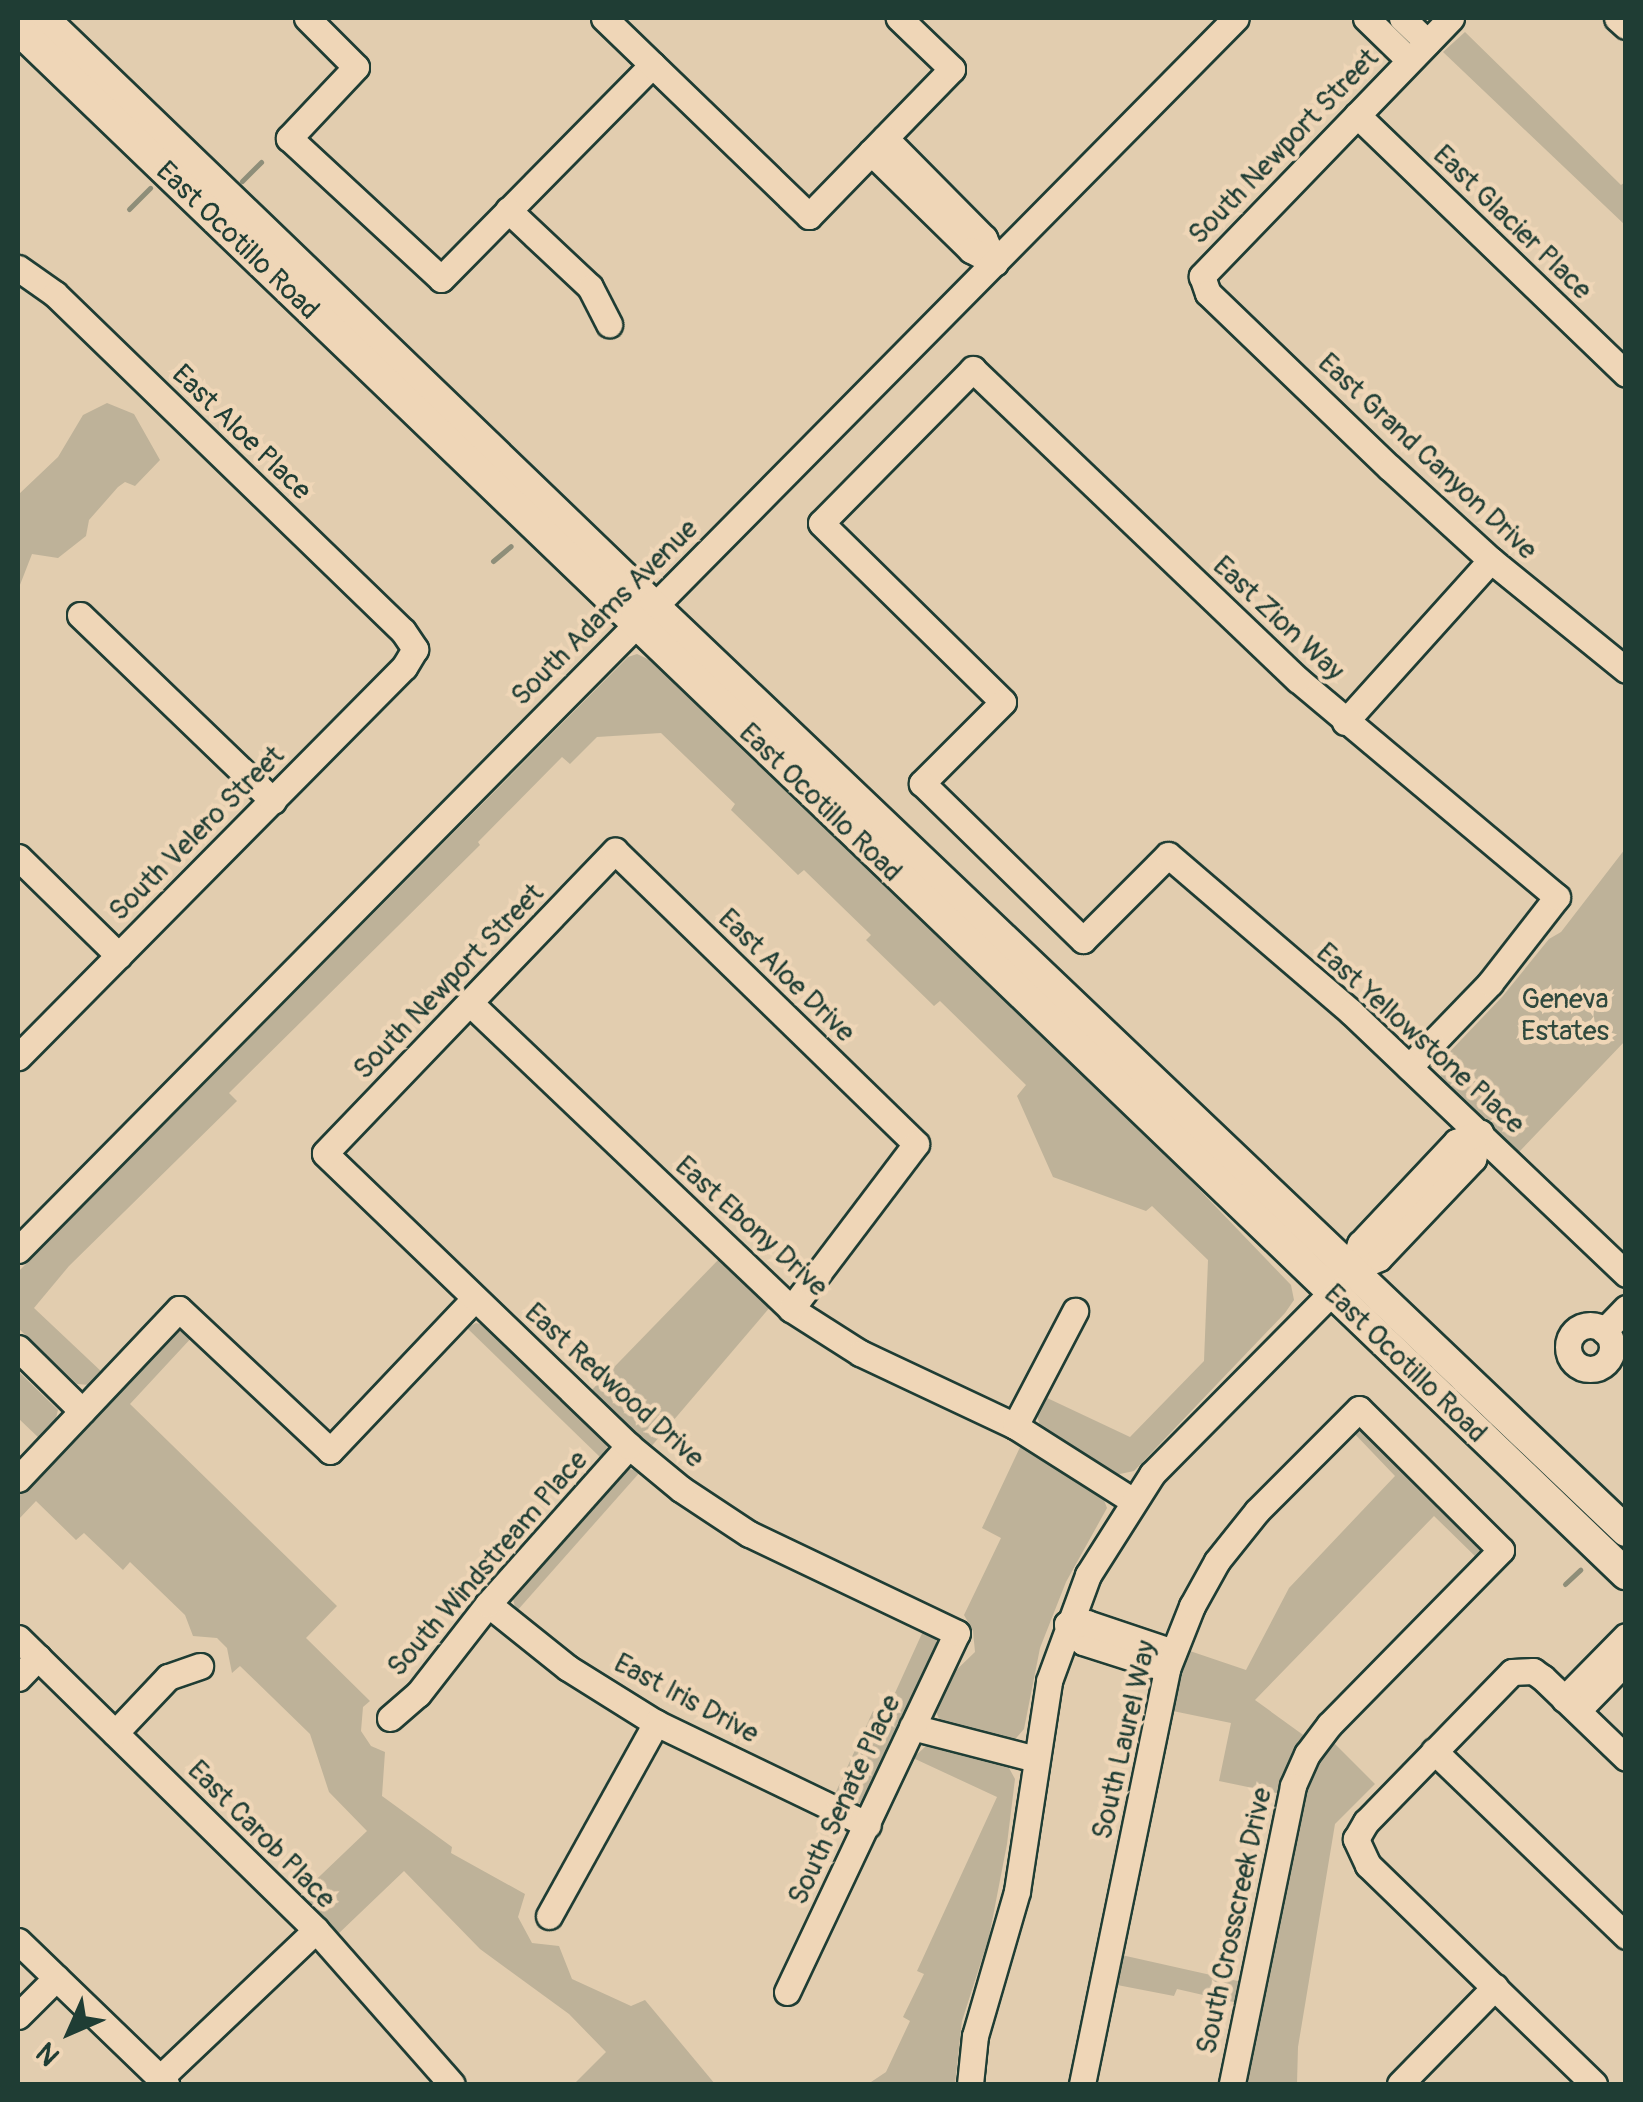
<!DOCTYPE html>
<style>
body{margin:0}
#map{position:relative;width:1643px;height:2102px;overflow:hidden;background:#e2cdaf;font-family:Pangolin,sans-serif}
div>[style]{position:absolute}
.green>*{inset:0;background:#beb299}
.stream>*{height:5px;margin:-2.5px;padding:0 2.5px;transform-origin:2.5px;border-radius:2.5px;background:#8e8e79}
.roads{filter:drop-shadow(2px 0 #1f3d34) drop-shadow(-2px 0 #1f3d34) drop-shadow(0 2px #1f3d34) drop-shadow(0 -2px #1f3d34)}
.minor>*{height:25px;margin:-12.5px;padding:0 12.5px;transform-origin:12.5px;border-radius:12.5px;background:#efd6b7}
.minor>.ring{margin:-12.5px;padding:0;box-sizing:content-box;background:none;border:25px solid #efd6b7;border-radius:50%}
.major>*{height:30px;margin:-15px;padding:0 15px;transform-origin:15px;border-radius:15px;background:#efd6b7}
span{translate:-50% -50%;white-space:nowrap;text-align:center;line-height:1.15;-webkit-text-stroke:9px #efd6b7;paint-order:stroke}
.street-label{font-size:28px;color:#1f3d34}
.park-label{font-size:28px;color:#2f493e}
.frame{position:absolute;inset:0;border:20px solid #1f3d34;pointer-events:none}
.north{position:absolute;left:20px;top:1982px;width:100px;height:100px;-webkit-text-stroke:8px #efd6b7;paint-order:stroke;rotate:225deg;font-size:28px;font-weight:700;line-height:40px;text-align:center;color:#1f3d34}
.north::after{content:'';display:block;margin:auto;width:35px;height:45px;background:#1f3d34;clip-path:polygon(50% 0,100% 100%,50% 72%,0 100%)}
</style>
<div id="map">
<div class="green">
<i style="clip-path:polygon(1465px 32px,1621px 185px,1625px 182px,1625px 225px,1443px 52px)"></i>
<i style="clip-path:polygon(107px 403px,134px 414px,160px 460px,135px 486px,125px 482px,118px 487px,89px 520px,86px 536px,58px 558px,32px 554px,18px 590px,18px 495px,58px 457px,83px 415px)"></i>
<i style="clip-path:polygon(637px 654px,654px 662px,1146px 1134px,1291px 1285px,1294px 1300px,1285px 1313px,1134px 1471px,1115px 1475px,1041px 1430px,1037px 1415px,1045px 1397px,1130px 1437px,1204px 1361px,1208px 1260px,1152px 1206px,1146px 1211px,1053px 1177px,1017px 1096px,1026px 1085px,940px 1001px,934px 1006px,866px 940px,871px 935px,804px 870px,798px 875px,731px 810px,735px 804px,661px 733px,597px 737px,570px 764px,562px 757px,478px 842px,480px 845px,229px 1093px,237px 1101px,69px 1266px,34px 1308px,104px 1374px,90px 1385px,77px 1384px,18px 1328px,18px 1272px,628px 657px)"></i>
<i style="clip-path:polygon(1625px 849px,1625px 1041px,1518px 1153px,1441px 1078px,1439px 1063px,1502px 997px,1549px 939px,1561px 932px)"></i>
<i style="clip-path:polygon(720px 1258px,771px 1306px,649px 1449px,588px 1394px)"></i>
<i style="clip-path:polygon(476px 1323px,488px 1326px,603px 1438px,607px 1447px,602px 1459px,467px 1328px)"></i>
<i style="clip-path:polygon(183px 1328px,194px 1335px,130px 1404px,337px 1606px,306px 1638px,370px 1701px,363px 1707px,361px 1731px,371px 1746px,385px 1752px,382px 1796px,452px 1847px,451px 1853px,525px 1894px,518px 1917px,532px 1943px,559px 1946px,572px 1979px,631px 2006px,645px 2000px,715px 2084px,574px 2084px,606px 2052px,569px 2014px,480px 1949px,404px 1871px,336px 1936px,299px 1896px,367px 1831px,329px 1792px,310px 1734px,240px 1666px,232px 1673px,227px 1648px,217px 1638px,193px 1636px,185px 1615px,130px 1562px,123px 1570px,84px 1533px,76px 1540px,36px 1501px,18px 1520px,18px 1495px,172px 1331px)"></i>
<i style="clip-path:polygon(18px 1371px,58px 1410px,55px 1422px,40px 1439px,18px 1418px)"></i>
<i style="clip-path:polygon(1359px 1427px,1482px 1543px,1485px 1553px,1480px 1561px,1434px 1516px,1255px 1700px,1306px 1737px,1281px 1794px,1219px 1781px,1231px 1723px,1168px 1710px,1184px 1649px,1246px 1670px,1289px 1588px,1395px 1476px,1351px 1430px)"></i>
<i style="clip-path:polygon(1021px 1445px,1101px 1492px,1107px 1508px,1066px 1582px,1040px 1648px,1024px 1729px,1012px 1743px,941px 1724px,935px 1709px,949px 1677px,975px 1652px,973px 1631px,964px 1615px,1001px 1538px,982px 1528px)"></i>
<i style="clip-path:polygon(623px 1468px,641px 1471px,516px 1612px,512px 1594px)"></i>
<i style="clip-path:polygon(924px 1629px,936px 1638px,936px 1652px,867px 1799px,856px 1805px,834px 1796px,873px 1711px,885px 1715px)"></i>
<i style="clip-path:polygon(1330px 1739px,1375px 1784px,1335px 1824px,1298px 2047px,1297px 2084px,1242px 2084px,1302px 1790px)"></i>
<i style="clip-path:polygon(926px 1746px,1009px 1768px,1015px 1779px,1007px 1844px,989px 1937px,962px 2021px,955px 2084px,868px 2084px,886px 2072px,910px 2021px,903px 2017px,924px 1974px,917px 1971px,997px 1797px,913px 1758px)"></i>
<i style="clip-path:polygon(1117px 1954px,1242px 1982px,1238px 2003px,1177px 1989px,1174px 1996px,1112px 1984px)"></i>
</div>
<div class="stream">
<i style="left:242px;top:181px;width:27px;rotate:-45deg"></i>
<i style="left:129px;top:209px;width:30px;rotate:-45deg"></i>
<i style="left:493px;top:561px;width:23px;rotate:-40deg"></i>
<i style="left:1565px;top:1584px;width:21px;rotate:-43deg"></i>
</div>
<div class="roads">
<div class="minor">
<i style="left:307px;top:18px;width:69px;rotate:45deg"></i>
<i style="left:356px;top:67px;width:98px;rotate:133.3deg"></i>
<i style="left:289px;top:138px;width:207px;rotate:42.8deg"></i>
<i style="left:441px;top:279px;width:301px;rotate:-45.4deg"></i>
<i style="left:604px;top:18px;width:285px;rotate:44deg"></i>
<i style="left:809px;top:216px;width:205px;rotate:-45.8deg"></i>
<i style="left:952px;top:69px;width:74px;rotate:-136.1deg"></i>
<i style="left:1366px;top:18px;width:60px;rotate:44.3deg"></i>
<i style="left:1402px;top:18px;width:35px;rotate:44deg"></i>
<i style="left:1451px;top:18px;width:359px;rotate:134deg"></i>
<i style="left:1202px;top:276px;width:18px;rotate:71deg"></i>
<i style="left:1208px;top:293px;width:252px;rotate:43.9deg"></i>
<i style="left:1390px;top:468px;width:138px;rotate:42.4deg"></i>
<i style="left:1492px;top:561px;width:173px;rotate:39.1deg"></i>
<i style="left:1617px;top:18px;width:12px;rotate:42deg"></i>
<i style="left:1357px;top:115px;width:373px;rotate:43.9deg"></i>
<i style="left:885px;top:138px;width:141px;rotate:45.3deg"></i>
<i style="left:984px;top:238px;width:27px;rotate:66deg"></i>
<i style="left:871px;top:152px;width:140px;rotate:44.4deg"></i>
<i style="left:971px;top:250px;width:27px;rotate:28deg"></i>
<i style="left:508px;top:210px;width:112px;rotate:43.2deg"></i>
<i style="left:590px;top:287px;width:42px;rotate:62.8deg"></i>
<i style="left:18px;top:268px;width:45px;rotate:35.1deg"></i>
<i style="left:55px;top:294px;width:484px;rotate:44.1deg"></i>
<i style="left:403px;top:631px;width:22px;rotate:56deg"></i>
<i style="left:415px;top:649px;width:21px;rotate:121deg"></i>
<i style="left:404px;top:667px;width:549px;rotate:134.7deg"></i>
<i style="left:80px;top:615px;width:268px;rotate:43.9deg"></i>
<i style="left:1345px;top:722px;width:218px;rotate:-48deg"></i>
<i style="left:18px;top:857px;width:141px;rotate:44.4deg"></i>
<i style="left:471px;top:1004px;width:442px;rotate:43.6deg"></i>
<i style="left:791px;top:1309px;width:82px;rotate:32.5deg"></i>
<i style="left:860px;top:1353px;width:171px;rotate:25.2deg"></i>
<i style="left:1015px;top:1426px;width:140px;rotate:32.4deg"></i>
<i style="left:1409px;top:1067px;width:117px;rotate:-46deg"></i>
<i style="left:1490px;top:983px;width:109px;rotate:-52.1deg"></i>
<i style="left:1557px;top:897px;width:338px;rotate:-140deg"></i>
<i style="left:1298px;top:680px;width:450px;rotate:-136.3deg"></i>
<i style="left:973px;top:369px;width:216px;rotate:134.6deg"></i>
<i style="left:821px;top:523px;width:255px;rotate:44.5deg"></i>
<i style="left:1003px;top:702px;width:115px;rotate:135deg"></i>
<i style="left:922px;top:783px;width:225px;rotate:44.3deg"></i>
<i style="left:1083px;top:940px;width:120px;rotate:-45deg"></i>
<i style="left:1168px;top:855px;width:241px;rotate:40.6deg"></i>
<i style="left:1351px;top:1012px;width:380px;rotate:43.6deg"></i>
<i style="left:18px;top:1250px;width:1732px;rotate:-45.33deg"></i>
<i style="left:1351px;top:1270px;width:30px;rotate:-23deg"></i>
<i style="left:1379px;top:1258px;width:137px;rotate:-46.5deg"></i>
<i style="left:1473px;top:1159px;width:27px;rotate:-75deg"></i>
<i class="ring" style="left:1568px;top:1325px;width:19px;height:19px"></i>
<i style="left:1604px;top:1331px;width:32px;rotate:-46deg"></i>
<i style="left:18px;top:1348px;width:90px;rotate:44.5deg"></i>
<i style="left:1015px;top:1426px;width:130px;rotate:-62.4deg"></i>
<i style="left:18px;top:1479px;width:234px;rotate:-46.6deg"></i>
<i style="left:179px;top:1309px;width:207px;rotate:43.2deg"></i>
<i style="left:330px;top:1451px;width:209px;rotate:-46.5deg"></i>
<i style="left:488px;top:1604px;width:102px;rotate:38.7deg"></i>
<i style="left:568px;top:1668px;width:104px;rotate:32deg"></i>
<i style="left:656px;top:1723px;width:235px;rotate:25.7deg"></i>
<i style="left:1067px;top:1624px;width:24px;rotate:48deg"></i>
<i style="left:1083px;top:1642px;width:88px;rotate:17.8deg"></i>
<i style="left:1067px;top:1624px;width:20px;rotate:-3deg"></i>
<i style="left:1087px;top:1623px;width:91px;rotate:18.6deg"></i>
<i style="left:18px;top:1638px;width:417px;rotate:44.4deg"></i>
<i style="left:316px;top:1930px;width:205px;rotate:48.6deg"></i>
<i style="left:18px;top:1678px;width:29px;rotate:-46deg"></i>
<i style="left:1564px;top:1699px;width:88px;rotate:-45.5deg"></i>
<i style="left:1584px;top:1704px;width:60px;rotate:-45.7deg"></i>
<i style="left:390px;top:1718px;width:37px;rotate:-41deg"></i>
<i style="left:418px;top:1694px;width:114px;rotate:-52.1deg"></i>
<i style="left:488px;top:1604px;width:212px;rotate:-48.3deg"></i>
<i style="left:912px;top:1727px;width:128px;rotate:14.5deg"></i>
<i style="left:115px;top:1733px;width:77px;rotate:-46.6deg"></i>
<i style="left:168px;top:1677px;width:34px;rotate:-19deg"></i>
<i style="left:1434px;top:1751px;width:267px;rotate:43.9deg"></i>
<i style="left:549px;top:1916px;width:221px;rotate:-61deg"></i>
<i style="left:18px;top:1941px;width:206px;rotate:44deg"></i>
<i style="left:787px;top:1992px;width:397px;rotate:-64.7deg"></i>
<i style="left:957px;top:1633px;width:230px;rotate:-154.5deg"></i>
<i style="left:749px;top:1534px;width:82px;rotate:-146.5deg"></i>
<i style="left:681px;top:1489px;width:67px;rotate:-140.4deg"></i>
<i style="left:629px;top:1446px;width:422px;rotate:-136.1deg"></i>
<i style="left:325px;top:1153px;width:419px;rotate:-46.2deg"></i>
<i style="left:615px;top:851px;width:420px;rotate:44.2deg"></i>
<i style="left:916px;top:1144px;width:207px;rotate:127.1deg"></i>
<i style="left:18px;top:2016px;width:54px;rotate:-45deg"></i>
<i style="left:160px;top:2078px;width:215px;rotate:-43.5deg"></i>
<i style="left:970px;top:2084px;width:48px;rotate:-84.1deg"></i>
<i style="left:975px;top:2036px;width:151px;rotate:-73.8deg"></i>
<i style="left:1017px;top:1891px;width:212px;rotate:-81.3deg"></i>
<i style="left:1049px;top:1681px;width:113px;rotate:-69.8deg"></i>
<i style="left:1088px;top:1575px;width:120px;rotate:-57.6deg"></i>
<i style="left:1152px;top:1474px;width:255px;rotate:-45.3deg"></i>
<i style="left:1331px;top:1293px;width:30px;rotate:-49deg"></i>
<i style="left:1351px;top:1270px;width:28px;rotate:-71deg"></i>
<i style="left:1360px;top:1244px;width:140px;rotate:-46.7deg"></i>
<i style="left:1456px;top:1142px;width:26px;rotate:-21deg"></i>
<i style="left:1082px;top:2084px;width:424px;rotate:-78.4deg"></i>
<i style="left:1167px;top:1669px;width:68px;rotate:-68.4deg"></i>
<i style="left:1192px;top:1606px;width:51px;rotate:-60.9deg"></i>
<i style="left:1217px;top:1561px;width:64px;rotate:-51.3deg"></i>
<i style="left:1257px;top:1511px;width:144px;rotate:-45deg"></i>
<i style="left:1359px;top:1409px;width:200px;rotate:44.8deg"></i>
<i style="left:1501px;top:1550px;width:245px;rotate:134.5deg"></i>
<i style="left:1329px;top:1725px;width:36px;rotate:127deg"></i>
<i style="left:1307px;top:1754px;width:35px;rotate:114deg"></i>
<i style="left:1293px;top:1786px;width:304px;rotate:101.6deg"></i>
<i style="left:1400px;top:2084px;width:136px;rotate:-45.6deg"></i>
<i style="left:1594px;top:2084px;width:315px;rotate:-135.9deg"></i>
<i style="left:1368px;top:1865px;width:29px;rotate:-115deg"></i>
<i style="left:1356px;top:1839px;width:20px;rotate:-60deg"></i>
<i style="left:1366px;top:1822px;width:209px;rotate:-45.8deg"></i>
<i style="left:1512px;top:1672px;width:21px;rotate:-3deg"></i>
<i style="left:1533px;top:1671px;width:12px;rotate:35deg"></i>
<i style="left:1543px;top:1678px;width:115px;rotate:43.9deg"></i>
</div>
<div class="major">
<i style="left:43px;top:18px;width:848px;rotate:43.9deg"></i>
<i style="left:654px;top:606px;width:1342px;rotate:43.58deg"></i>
<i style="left:18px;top:29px;width:2230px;rotate:43.86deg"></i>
</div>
</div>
<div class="street-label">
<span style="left:1284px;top:147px;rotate:-46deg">South Newport Street</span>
<span style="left:1512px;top:223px;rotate:44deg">East Glacier Place</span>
<span style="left:237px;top:241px;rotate:44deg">East Ocotillo Road</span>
<span style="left:241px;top:433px;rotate:44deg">East Aloe Place</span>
<span style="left:1427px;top:457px;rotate:43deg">East Grand Canyon Drive</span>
<span style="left:605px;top:613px;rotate:-45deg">South Adams Avenue</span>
<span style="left:1278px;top:619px;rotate:43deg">East Zion Way</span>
<span style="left:820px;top:803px;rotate:44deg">East Ocotillo Road</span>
<span style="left:197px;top:834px;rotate:-45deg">South Velero Street</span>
<span style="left:786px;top:976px;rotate:44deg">East Aloe Drive</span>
<span style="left:449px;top:982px;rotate:-46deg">South Newport Street</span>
<span style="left:1420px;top:1039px;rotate:42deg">East Yellowstone Place</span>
<span style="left:751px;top:1227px;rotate:42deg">East Ebony Drive</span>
<span style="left:1405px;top:1364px;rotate:44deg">East Ocotillo Road</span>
<span style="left:614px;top:1386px;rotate:42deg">East Redwood Drive</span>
<span style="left:488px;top:1564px;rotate:-49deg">South Windstream Place</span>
<span style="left:686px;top:1699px;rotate:28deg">East Iris Drive</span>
<span style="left:1125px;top:1740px;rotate:-77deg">South Laurel Way</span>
<span style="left:845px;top:1800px;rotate:-65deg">South Senate Place</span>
<span style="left:261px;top:1835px;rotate:45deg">East Carob Place</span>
<span style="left:1235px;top:1921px;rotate:-78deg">South Crosscreek Drive</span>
</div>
<div class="park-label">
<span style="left:1565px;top:1016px">Geneva<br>Estates</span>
</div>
<div class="frame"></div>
<div class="north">N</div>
</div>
